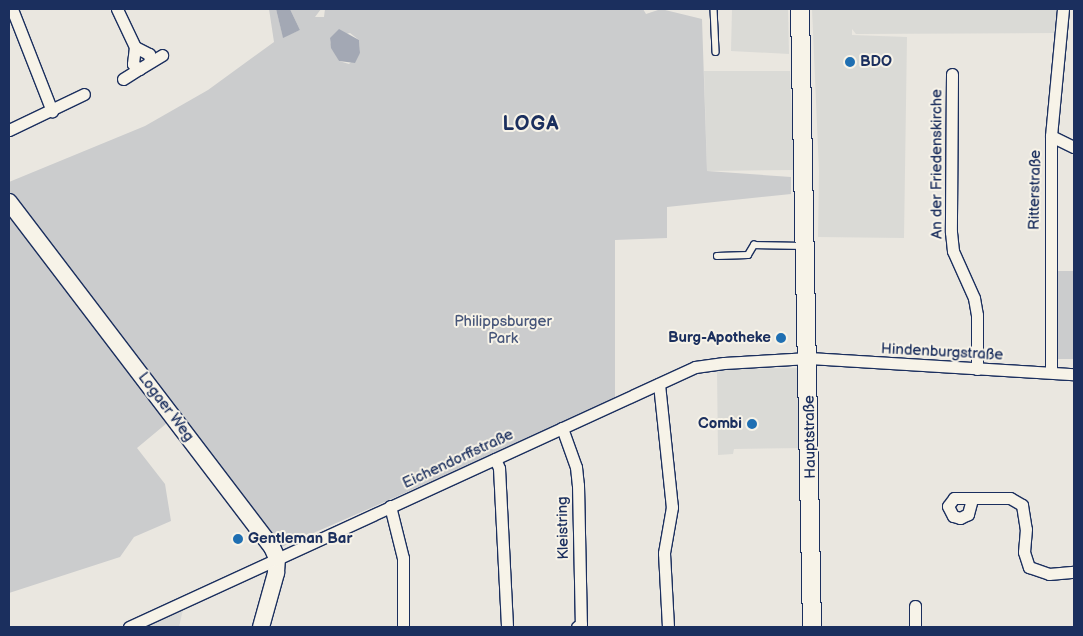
<!DOCTYPE html>
<meta charset="utf-8">
<style>
body{margin:0}
#map{position:relative;width:1083px;height:636px;overflow:hidden;background:#eae7e0;font-family:"Balsamiq Sans",sans-serif}
div>[style]{position:absolute}
.built>*{inset:0;background:#dadad6}
.green>*{inset:0;background:#cbcccd}
.water>*{inset:0;background:#a3a8b4}
.roads{filter:drop-shadow(1px 0 #1b2f5e) drop-shadow(-1px 0 #1b2f5e) drop-shadow(0 1px #1b2f5e) drop-shadow(0 -1px #1b2f5e)}
.lane>*{height:5.5px;margin:-2.75px;padding:0 2.75px;transform-origin:2.75px;border-radius:2.75px;background:#f7f3e8}
.street>*{height:11px;margin:-5.5px;padding:0 5.5px;transform-origin:5.5px;border-radius:5.5px;background:#f7f3e8}
.secondary>*{height:16px;margin:-8px;padding:0 8px;transform-origin:8px;border-radius:8px;background:#f7f3e8}
.primary>*{height:18px;margin:-9px;padding:0 9px;transform-origin:9px;border-radius:9px;background:#f7f3e8}
.dots>*{width:14px;height:14px;translate:-50% -50%;box-sizing:border-box;border:2px solid #f7f3e8;border-radius:50%}
span{translate:-50% -50%;white-space:nowrap;text-align:center;line-height:1.15;-webkit-text-stroke:4px #f7f3e8;paint-order:stroke}
.poi-label{font-size:15px;color:#1b2f5e;font-weight:700}
.left{translate:0 -50%;text-align:left}
.right{translate:-100% -50%;text-align:right}
.street-label{font-size:15px;color:#1b2f5e}
.park-label{font-size:15px;color:#47567a}
.district-label{font-size:20px;color:#1b2f5e;font-weight:700;letter-spacing:1px}
.frame{position:absolute;inset:0;border:10px solid #1b2f5e;pointer-events:none}
</style>
<div id="map">
<div class="built">
<i style="clip-path:polygon(732px 9px,788px 9px,789px 54px,731px 51px)"></i>
<i style="clip-path:polygon(812px 9px,1058px 9px,1056px 33px,856px 34px,852px 29px,852px 35px,907px 37px,904px 238px,818px 237px,819px 171px)"></i>
<i style="clip-path:polygon(704px 71px,790px 71px,794px 170px,707px 171px)"></i>
<i style="clip-path:polygon(805px 368px,806px 448px,734px 449px,733px 454px,718px 455px,717px 369px)"></i>
<i style="clip-path:polygon(184px 605px,179px 627px,141px 627px)"></i>
</div>
<div class="green">
<i style="clip-path:polygon(evenodd,269px 9px,276px 9px,283px 37px,300px 30px,290px 9px,321px 9px,315px 17px,324px 17px,325px 9px,643px 9px,646px 14px,661px 9px,702px 19px,707px 171px,791px 177px,791px 194px,667px 207px,667px 238px,615px 240px,615px 401px,277px 549px,9px 194px,9px 182px,145px 126px,208px 90px,274px 42px,269px 9px,350px 33px,359px 40px,360px 53px,349px 64px,339px 61px,330px 42px,330px 38px,350px 33px)"></i>
<i style="clip-path:polygon(10px 212px,167px 423px,137px 448px,165px 484px,171px 521px,134px 537px,120px 557px,9px 593px)"></i>
<i style="clip-path:polygon(1054px 271px,1074px 271px,1074px 359px,1055px 359px)"></i>
</div>
<div class="water">
<i style="clip-path:polygon(276px 9px,290px 9px,300px 30px,283px 38px)"></i>
<i style="clip-path:polygon(339px 29px,359px 40px,360px 53px,355px 63px,339px 61px,331px 48px,330px 38px)"></i>
</div>
<div class="roads">
<div class="lane">
<i style="left:714px;top:9px;width:43px;rotate:87.3deg"></i>
<i style="left:717px;top:256px;width:31px;rotate:-2deg"></i>
<i style="left:748px;top:255px;width:12px;rotate:-59deg"></i>
<i style="left:754px;top:245px;width:48px;rotate:1.2deg"></i>
</div>
<div class="street">
<i style="left:12px;top:9px;width:110px;rotate:68.6deg"></i>
<i style="left:117px;top:9px;width:42px;rotate:64.7deg"></i>
<i style="left:135px;top:47px;width:17px;rotate:97deg"></i>
<i style="left:133px;top:64px;width:8px;rotate:40deg"></i>
<i style="left:139px;top:69px;width:27px;rotate:-31deg"></i>
<i style="left:135px;top:47px;width:16px;rotate:27deg"></i>
<i style="left:149px;top:54px;width:7px;rotate:82deg"></i>
<i style="left:952px;top:74px;width:158px;rotate:90.4deg"></i>
<i style="left:951px;top:232px;width:19px;rotate:84deg"></i>
<i style="left:953px;top:251px;width:51px;rotate:65.9deg"></i>
<i style="left:974px;top:298px;width:17px;rotate:80deg"></i>
<i style="left:977px;top:315px;width:54px;rotate:90deg"></i>
<i style="left:123px;top:79px;width:19px;rotate:-32deg"></i>
<i style="left:9px;top:130px;width:83px;rotate:-25.6deg"></i>
<i style="left:1051px;top:136px;width:25px;rotate:26deg"></i>
<i style="left:1051px;top:372px;width:236px;rotate:-90deg"></i>
<i style="left:1051px;top:136px;width:128px;rotate:-84.6deg"></i>
<i style="left:659px;top:384px;width:124px;rotate:84deg"></i>
<i style="left:672px;top:507px;width:47px;rotate:99.9deg"></i>
<i style="left:664px;top:553px;width:74px;rotate:86.9deg"></i>
<i style="left:562px;top:428px;width:41px;rotate:70.3deg"></i>
<i style="left:576px;top:467px;width:18px;rotate:84deg"></i>
<i style="left:578px;top:485px;width:139px;rotate:88.8deg"></i>
<i style="left:581px;top:624px;width:5px;rotate:143deg"></i>
<i style="left:495px;top:459px;width:10px;rotate:66deg"></i>
<i style="left:499px;top:468px;width:159px;rotate:87.1deg"></i>
<i style="left:972px;top:499px;width:16px;rotate:105deg"></i>
<i style="left:968px;top:514px;width:9px;rotate:153deg"></i>
<i style="left:960px;top:518px;width:7px;rotate:-164deg"></i>
<i style="left:953px;top:516px;width:11px;rotate:-117deg"></i>
<i style="left:948px;top:506px;width:10px;rotate:-53deg"></i>
<i style="left:954px;top:498px;width:56px"></i>
<i style="left:1010px;top:498px;width:14px;rotate:30deg"></i>
<i style="left:1022px;top:505px;width:24px;rotate:81deg"></i>
<i style="left:1026px;top:529px;width:23px;rotate:95deg"></i>
<i style="left:1024px;top:552px;width:16px;rotate:72deg"></i>
<i style="left:1029px;top:567px;width:21px;rotate:19deg"></i>
<i style="left:1049px;top:574px;width:25px;rotate:-5deg"></i>
<i style="left:390px;top:506px;width:54px;rotate:76deg"></i>
<i style="left:403px;top:558px;width:69px;rotate:90deg"></i>
<i style="left:129px;top:627px;width:623px;rotate:-24.67deg"></i>
<i style="left:695px;top:367px;width:29px;rotate:-8deg"></i>
<i style="left:724px;top:363px;width:85px;rotate:-3.4deg"></i>
<i style="left:809px;top:358px;width:265px;rotate:3.5deg"></i>
<i style="left:915px;top:627px;width:21px;rotate:-90deg"></i>
</div>
<div class="secondary">
<i style="left:9px;top:202px;width:434px;rotate:52.7deg"></i>
<i style="left:272px;top:547px;width:12px;rotate:66deg"></i>
<i style="left:277px;top:558px;width:15px;rotate:94deg"></i>
<i style="left:276px;top:573px;width:56px;rotate:105.5deg"></i>
</div>
<div class="primary">
<i style="left:800px;top:9px;width:618px;rotate:88.89deg"></i>
</div>
</div>
<div class="dots">
<i style="left:850px;top:62px;background:#1f6fb2"></i>
<i style="left:781px;top:338px;background:#1f6fb2"></i>
<i style="left:752px;top:424px;background:#1f6fb2"></i>
<i style="left:238px;top:539px;background:#1f6fb2"></i>
</div>
<div class="poi-label">
<span class="left" style="left:860px;top:62px">BDO</span>
<span class="right" style="left:771px;top:338px">Burg-Apotheke</span>
<span class="right" style="left:742px;top:424px">Combi</span>
<span class="left" style="left:248px;top:539px">Gentleman Bar</span>
</div>
<div class="street-label">
<span style="left:937px;top:164px;rotate:-90deg">An der Friedenskirche</span>
<span style="left:1035px;top:190px;rotate:-89deg">Ritterstraße</span>
<span style="left:942px;top:352px;rotate:3deg">Hindenburgstraße</span>
<span style="left:166px;top:407px;rotate:53deg">Logaer Weg</span>
<span style="left:810px;top:437px;rotate:-91deg">Hauptstraße</span>
<span style="left:458px;top:459px;rotate:-25deg">Eichendorffstraße</span>
<span style="left:563px;top:528px;rotate:-91deg">Kleistring</span>
</div>
<div class="park-label">
<span style="left:503px;top:330px">Philippsburger<br>Park</span>
</div>
<div class="district-label">
<span style="left:531px;top:124px">LOGA</span>
</div>
<div class="frame"></div>
</div>
